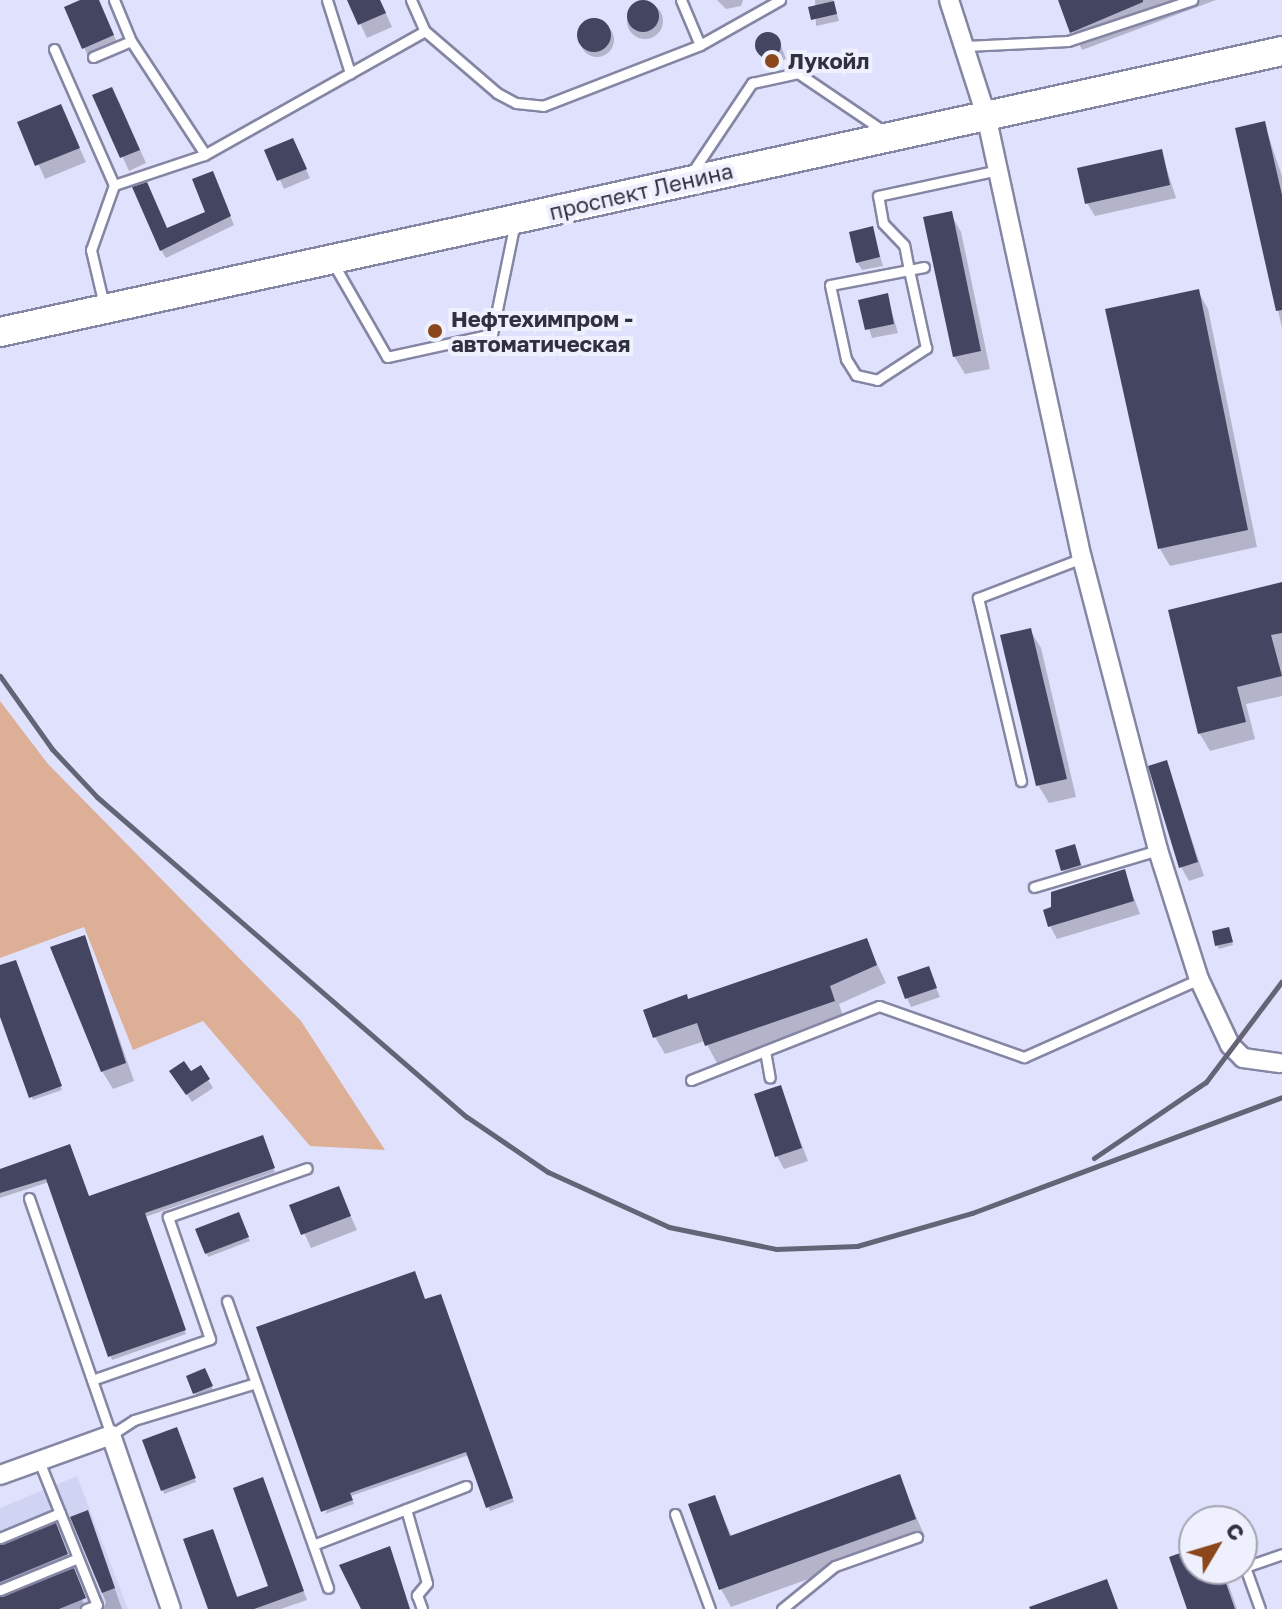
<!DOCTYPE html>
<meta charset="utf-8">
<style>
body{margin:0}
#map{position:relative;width:1282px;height:1609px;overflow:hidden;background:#e0e2fd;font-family:"Golos Text",sans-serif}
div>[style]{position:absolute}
.built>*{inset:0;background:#d1d3f3}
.green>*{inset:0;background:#ddaf96}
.shadow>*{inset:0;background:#0003}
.round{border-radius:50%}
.building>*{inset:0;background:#444560}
.roads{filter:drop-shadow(2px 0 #8486a4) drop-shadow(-2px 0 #8486a4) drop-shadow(0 2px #8486a4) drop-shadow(0 -2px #8486a4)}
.lane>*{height:9px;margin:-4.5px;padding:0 4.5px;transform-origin:4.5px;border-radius:4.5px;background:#fff}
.street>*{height:18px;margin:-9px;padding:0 9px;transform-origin:9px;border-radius:9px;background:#fff}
.primary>*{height:28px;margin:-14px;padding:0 14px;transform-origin:14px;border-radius:14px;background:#fff}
.rail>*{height:5px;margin:-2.5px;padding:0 2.5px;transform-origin:2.5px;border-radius:2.5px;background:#636476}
.dots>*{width:22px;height:22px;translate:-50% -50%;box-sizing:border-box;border:4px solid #eff0fe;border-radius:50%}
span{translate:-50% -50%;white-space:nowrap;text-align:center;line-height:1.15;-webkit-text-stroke:8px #eff0fe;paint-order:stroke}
.poi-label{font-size:22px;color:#30313e;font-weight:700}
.left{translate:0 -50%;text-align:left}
.street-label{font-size:22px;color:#30313e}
.north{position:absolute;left:1178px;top:1505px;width:80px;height:80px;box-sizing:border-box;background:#eff0fe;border:2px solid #a3a4b1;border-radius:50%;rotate:52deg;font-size:22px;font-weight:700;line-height:32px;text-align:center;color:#30313e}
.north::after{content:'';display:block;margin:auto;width:28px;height:36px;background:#8b471b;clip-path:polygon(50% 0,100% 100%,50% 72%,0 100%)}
</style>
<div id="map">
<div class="built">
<i style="clip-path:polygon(77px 1476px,128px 1609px,0 1609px,0 1508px)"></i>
</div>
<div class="green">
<i style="clip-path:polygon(0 701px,48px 764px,301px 1021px,385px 1150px,310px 1146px,203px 1021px,133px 1050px,84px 927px,0 958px)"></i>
</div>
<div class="shadow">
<i style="clip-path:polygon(85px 0,98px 0,120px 49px,91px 61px,84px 48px)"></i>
<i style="clip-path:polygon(349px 0,380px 0,392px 27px,367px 38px)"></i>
<i style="clip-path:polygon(717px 0,743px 0,741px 6px,726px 9px)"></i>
<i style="clip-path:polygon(815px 0,833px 0,839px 21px,816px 26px)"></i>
<i style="clip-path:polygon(1060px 0,1216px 0,1082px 50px)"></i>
<i class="round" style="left:627px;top:3px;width:36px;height:36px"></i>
<i class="round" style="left:580px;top:23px;width:34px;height:34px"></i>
<i style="clip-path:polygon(777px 35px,786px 59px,764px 65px,755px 41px)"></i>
<i style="clip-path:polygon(95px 96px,119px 102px,146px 163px,129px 171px)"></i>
<i style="clip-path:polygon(60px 106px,86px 162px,45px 179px,20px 123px)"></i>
<i style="clip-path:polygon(1264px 123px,1282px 176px,1282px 328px,1237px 129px)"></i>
<i style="clip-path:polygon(297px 149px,310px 178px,284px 189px,267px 151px)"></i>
<i style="clip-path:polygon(1161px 151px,1176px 198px,1095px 216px,1087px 203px)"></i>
<i style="clip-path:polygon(212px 173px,234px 225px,166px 258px,161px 250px,167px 230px,208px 213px)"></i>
<i style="clip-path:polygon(951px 214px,961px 232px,990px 369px,965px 374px,954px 356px)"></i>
<i style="clip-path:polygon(872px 229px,883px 266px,862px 270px,857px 262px)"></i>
<i style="clip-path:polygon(1198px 291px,1208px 309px,1257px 547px,1170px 566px,1160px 549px,1108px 311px)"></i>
<i style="clip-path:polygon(887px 295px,898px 333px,872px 338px,860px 301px)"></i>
<i style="clip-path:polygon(1282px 584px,1282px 696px,1246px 704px,1255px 739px,1210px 751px,1200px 734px,1170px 611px)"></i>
<i style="clip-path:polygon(1030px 630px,1041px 648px,1076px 797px,1049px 803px,1038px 785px)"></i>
<i style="clip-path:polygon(1166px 763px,1204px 876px,1189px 881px,1181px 867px)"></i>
<i style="clip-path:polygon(1074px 847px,1085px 874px,1068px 879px,1063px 870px)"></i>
<i style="clip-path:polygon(1124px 871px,1140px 914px,1057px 939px,1050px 926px)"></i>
<i style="clip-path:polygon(1230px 933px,1233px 945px,1219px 949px,1217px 945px)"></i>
<i style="clip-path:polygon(84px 937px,134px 1081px,113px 1089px,102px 1071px)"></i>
<i style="clip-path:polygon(866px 940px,886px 983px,839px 1004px,844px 1019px,717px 1063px,705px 1041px,665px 1054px,655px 1037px,688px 1001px)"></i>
<i style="clip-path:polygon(17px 965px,62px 1090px,33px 1100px,0 1011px,0 968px)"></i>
<i style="clip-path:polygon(928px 969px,940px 997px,911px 1007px,907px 998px)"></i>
<i style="clip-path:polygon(191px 1074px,208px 1080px,213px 1088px,192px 1102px,177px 1080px)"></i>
<i style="clip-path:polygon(780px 1088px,808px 1161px,784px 1169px,777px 1156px)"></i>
<i style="clip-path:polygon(264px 1141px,275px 1172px,145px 1217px,186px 1334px,112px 1360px,49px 1182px,0 1198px,0 1180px,70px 1147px,89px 1198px)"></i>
<i style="clip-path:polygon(338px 1188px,357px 1230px,311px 1248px,292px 1206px)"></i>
<i style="clip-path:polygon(240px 1218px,250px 1241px,208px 1257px,197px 1230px)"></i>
<i style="clip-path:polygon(442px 1299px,514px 1502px,490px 1511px,469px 1455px,351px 1496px,354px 1504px,325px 1514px,425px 1301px)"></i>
<i style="clip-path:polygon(205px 1371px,213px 1390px,197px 1397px,188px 1377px)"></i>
<i style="clip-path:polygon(178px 1433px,196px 1482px,164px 1494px,163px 1490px)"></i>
<i style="clip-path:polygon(899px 1477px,925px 1537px,731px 1607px,721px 1589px,714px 1497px,732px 1537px)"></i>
<i style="clip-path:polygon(262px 1479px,307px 1600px,281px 1609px,210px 1609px,212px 1531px,238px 1598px,271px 1587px)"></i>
<i style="clip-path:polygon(89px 1516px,122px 1609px,103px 1609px,106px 1602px,72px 1518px)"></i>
<i style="clip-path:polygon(57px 1529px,69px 1558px,0 1586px,0 1547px)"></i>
<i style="clip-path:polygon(1194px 1550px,1194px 1569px,1223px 1569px,1237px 1609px,1189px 1609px)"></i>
<i style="clip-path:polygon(75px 1574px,85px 1609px,0 1609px,0 1598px)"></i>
</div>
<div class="building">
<i class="round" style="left:627px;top:0;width:32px;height:32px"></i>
<i style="clip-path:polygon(80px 0,99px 0,114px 35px,82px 49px,64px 7px)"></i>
<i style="clip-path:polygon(347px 0,380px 0,386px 13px,358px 25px)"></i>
<i style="clip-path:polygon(1058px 0,1143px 0,1143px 2px,1070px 33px)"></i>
<i style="clip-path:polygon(834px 1px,837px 14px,811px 20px,808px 7px)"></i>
<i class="round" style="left:577px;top:18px;width:34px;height:34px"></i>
<i class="round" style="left:755px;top:32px;width:26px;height:26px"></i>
<i style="clip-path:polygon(112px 87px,140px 150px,120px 158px,92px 95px)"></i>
<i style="clip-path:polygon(61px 104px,80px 148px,35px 166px,17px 122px)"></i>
<i style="clip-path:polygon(1265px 121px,1282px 195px,1282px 310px,1276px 311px,1235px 128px)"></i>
<i style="clip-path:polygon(293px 138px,307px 169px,277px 181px,264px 150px)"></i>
<i style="clip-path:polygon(1162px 149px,1170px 185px,1085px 204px,1077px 168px)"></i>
<i style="clip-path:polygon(213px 171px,231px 216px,160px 251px,132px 187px,147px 182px,167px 228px,205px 212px,192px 179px)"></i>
<i style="clip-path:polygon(952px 211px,981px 351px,953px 357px,923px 217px)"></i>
<i style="clip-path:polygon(873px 226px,880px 257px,856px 263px,849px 232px)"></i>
<i style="clip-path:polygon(1199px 289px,1248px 530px,1158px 549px,1105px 309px)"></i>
<i style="clip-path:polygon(888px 293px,894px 324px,865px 330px,858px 300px)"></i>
<i style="clip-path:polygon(1282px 582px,1282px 633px,1271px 635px,1282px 676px,1237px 687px,1246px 722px,1198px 734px,1168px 610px)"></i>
<i style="clip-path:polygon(1031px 628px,1067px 779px,1036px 786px,1000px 635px)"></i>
<i style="clip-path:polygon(1167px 760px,1198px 862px,1179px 868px,1148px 766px)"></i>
<i style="clip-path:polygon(1075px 844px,1081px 865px,1061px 871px,1055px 850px)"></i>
<i style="clip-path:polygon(1125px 869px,1134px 901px,1048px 927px,1043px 910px,1051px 907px,1051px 892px)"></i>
<i style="clip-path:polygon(1229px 927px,1233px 942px,1215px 946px,1212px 931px)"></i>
<i style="clip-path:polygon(85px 935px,126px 1063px,101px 1072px,50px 947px)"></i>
<i style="clip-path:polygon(867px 938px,877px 965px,830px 986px,835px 1001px,705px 1046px,697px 1023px,653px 1038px,643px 1010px,687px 994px,688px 999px)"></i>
<i style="clip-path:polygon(16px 960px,62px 1086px,29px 1098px,0 1017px,0 965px)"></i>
<i style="clip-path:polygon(929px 966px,937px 988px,905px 999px,897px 977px)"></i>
<i style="clip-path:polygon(184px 1061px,191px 1071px,201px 1065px,210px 1079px,186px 1095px,169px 1071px)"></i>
<i style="clip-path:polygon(781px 1085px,802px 1148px,775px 1157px,754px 1094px)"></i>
<i style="clip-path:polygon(263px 1135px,275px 1168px,145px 1213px,186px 1330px,108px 1357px,46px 1179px,0 1193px,0 1169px,70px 1144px,89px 1196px)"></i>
<i style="clip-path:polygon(339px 1186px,351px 1216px,301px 1235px,289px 1205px)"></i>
<i style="clip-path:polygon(239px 1212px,249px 1237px,205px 1254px,195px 1229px)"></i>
<i style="clip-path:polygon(415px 1271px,425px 1299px,441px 1294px,513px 1498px,486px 1508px,466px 1452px,350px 1493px,353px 1500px,321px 1512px,256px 1327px)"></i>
<i style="clip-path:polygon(205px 1368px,213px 1386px,193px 1394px,186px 1376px)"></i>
<i style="clip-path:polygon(177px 1427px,196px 1478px,161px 1491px,142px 1440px)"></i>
<i style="clip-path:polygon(900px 1474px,916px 1519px,719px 1590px,688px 1504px,715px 1495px,730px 1536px)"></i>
<i style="clip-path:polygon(263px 1477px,304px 1591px,254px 1609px,208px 1609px,183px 1539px,213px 1529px,237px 1597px,268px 1586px,233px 1488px)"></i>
<i style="clip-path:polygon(88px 1510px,115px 1588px,102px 1593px,70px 1517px)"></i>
<i style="clip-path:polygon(56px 1523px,68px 1554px,0 1582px,0 1545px)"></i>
<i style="clip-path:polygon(390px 1546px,410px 1609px,361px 1609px,339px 1565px)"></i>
<i style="clip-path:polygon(1194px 1548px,1194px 1569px,1221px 1569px,1235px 1609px,1187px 1609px,1169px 1557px)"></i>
<i style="clip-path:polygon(74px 1568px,86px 1598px,59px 1609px,0 1609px,0 1597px)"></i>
<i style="clip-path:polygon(1107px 1579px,1118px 1609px,1030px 1609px,1029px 1607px)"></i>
</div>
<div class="roads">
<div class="lane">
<i style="left:114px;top:0;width:44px;rotate:67.5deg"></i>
<i style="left:131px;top:41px;width:135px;rotate:56.8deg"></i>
<i style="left:327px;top:0;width:77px;rotate:72.5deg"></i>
<i style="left:411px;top:0;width:34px;rotate:66deg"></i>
<i style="left:425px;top:31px;width:95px;rotate:40.7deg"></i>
<i style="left:497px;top:93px;width:21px;rotate:28deg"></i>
<i style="left:516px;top:103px;width:27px;rotate:6deg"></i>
<i style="left:543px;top:106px;width:168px;rotate:-21.2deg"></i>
<i style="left:700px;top:45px;width:92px;rotate:-29.4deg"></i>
<i style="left:681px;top:0;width:49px;rotate:67.1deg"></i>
<i style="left:966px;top:46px;width:102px;rotate:-2.8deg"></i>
<i style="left:1068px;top:41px;width:131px;rotate:-18.3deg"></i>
<i style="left:54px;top:49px;width:149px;rotate:66.2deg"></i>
<i style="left:93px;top:57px;width:41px;rotate:-22.8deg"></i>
<i style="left:691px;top:174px;width:110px;rotate:-56.2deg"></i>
<i style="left:752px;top:83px;width:47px;rotate:-12.3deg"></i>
<i style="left:798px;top:73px;width:105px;rotate:34.1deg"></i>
<i style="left:333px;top:263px;width:108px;rotate:60.1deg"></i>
<i style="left:387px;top:357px;width:107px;rotate:-12.4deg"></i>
<i style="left:492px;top:334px;width:114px;rotate:-78.4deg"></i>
<i style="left:924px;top:267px;width:15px;rotate:169deg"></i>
<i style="left:909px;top:270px;width:80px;rotate:169.2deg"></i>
<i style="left:830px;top:285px;width:76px;rotate:77.8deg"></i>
<i style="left:846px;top:359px;width:19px;rotate:58deg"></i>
<i style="left:856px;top:375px;width:22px;rotate:13deg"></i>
<i style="left:877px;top:380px;width:59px;rotate:-33.1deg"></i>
<i style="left:926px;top:348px;width:80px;rotate:-102.3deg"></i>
<i style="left:909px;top:270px;width:25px;rotate:-101deg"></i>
<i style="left:904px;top:245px;width:30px;rotate:-134deg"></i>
<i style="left:883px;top:223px;width:27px;rotate:-100deg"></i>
<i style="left:878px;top:196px;width:123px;rotate:-12.2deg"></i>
<i style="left:104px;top:305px;width:57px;rotate:-103.3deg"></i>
<i style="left:91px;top:250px;width:69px;rotate:-70.5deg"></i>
<i style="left:114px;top:185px;width:95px;rotate:-18.4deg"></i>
<i style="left:204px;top:155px;width:253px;rotate:-29.3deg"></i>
<i style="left:1021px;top:781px;width:188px;rotate:-103.2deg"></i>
<i style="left:978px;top:598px;width:111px;rotate:-21deg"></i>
<i style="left:1034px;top:887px;width:129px;rotate:-16.6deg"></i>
<i style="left:765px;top:1051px;width:27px;rotate:80deg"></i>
<i style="left:691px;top:1080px;width:202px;rotate:-21.5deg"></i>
<i style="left:879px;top:1006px;width:154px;rotate:19.4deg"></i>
<i style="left:1024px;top:1057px;width:192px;rotate:-24deg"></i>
<i style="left:29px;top:1198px;width:251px;rotate:70.9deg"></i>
<i style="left:111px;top:1435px;width:27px;rotate:-33deg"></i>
<i style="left:134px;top:1420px;width:127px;rotate:-16.9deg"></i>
<i style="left:227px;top:1301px;width:304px;rotate:70.6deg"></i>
<i style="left:92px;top:1380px;width:125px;rotate:-19.2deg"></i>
<i style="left:210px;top:1339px;width:129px;rotate:-109deg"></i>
<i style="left:168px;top:1217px;width:147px;rotate:-19.4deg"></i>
<i style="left:39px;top:1461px;width:155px;rotate:68.1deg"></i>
<i style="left:97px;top:1605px;width:12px;rotate:160deg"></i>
<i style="left:406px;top:1509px;width:77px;rotate:74.2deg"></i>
<i style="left:427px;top:1583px;width:16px;rotate:130deg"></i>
<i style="left:417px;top:1595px;width:15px;rotate:70deg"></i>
<i style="left:675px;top:1514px;width:101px;rotate:69.8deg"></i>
<i style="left:0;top:1538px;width:65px;rotate:-22.6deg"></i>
<i style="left:313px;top:1545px;width:164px;rotate:-21.1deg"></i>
<i style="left:0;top:1590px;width:84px;rotate:-22.3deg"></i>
<i style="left:782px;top:1609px;width:68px;rotate:-39.1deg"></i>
<i style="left:835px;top:1566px;width:87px;rotate:-19.5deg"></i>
<i style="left:1260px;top:1609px;width:45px;rotate:-109.7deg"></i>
<i style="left:1245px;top:1567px;width:39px;rotate:-19deg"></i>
</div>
<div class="street">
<i style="left:949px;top:0;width:121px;rotate:72.2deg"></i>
<i style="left:986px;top:115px;width:453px;rotate:77.8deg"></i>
<i style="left:1082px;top:558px;width:302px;rotate:75.4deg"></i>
<i style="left:1158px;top:850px;width:135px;rotate:72.4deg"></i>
<i style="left:1199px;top:979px;width:73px;rotate:64.8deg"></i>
<i style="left:1230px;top:1045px;width:18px;rotate:45deg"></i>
<i style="left:1243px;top:1058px;width:37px;rotate:8deg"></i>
<i style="left:0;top:1475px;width:118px;rotate:-19.8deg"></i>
<i style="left:111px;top:1435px;width:184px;rotate:71deg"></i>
</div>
<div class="primary">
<i style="left:0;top:332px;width:1312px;rotate:-12.36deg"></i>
</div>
</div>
<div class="rail">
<i style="left:0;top:676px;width:90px;rotate:54.5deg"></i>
<i style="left:52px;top:749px;width:66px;rotate:46.8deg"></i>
<i style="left:97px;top:797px;width:489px;rotate:40.9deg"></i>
<i style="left:467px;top:1117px;width:98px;rotate:34.2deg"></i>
<i style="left:548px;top:1172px;width:133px;rotate:24.4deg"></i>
<i style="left:669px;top:1227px;width:109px;rotate:11.6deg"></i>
<i style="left:776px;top:1249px;width:81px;rotate:-2.1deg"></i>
<i style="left:857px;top:1246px;width:120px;rotate:-16deg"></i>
<i style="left:972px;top:1213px;width:331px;rotate:-20.5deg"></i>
<i style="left:1094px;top:1158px;width:135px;rotate:-34.2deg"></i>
<i style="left:1206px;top:1082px;width:126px;rotate:-53deg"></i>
</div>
<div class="dots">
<i style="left:772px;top:61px;background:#8b471b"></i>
<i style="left:435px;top:331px;background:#8b471b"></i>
</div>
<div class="poi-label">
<span class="left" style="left:788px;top:61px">Лукойл</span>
<span class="left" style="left:451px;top:331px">Нефтехимпром -<br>автоматическая</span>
</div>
<div class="street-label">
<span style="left:641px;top:191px;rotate:-13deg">проспект Ленина</span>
</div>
<div class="north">С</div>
</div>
